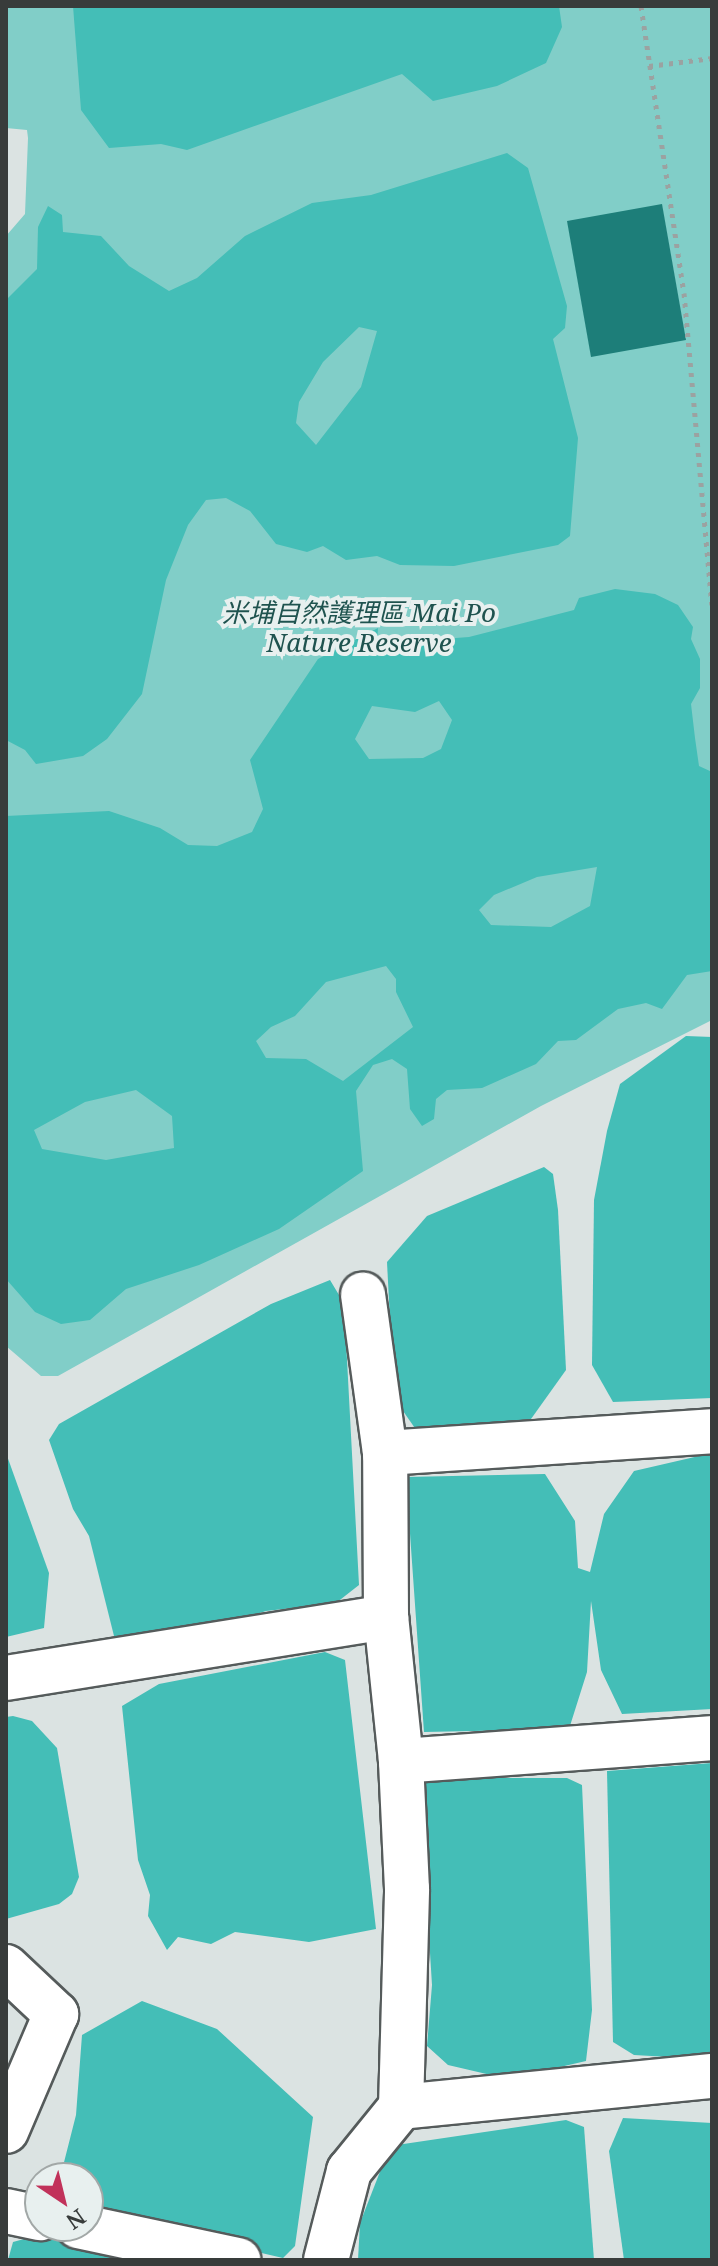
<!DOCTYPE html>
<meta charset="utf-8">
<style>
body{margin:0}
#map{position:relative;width:718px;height:2266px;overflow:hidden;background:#dbe3e2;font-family:"Noto Serif","Noto Sans TC",serif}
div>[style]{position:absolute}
.green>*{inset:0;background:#81cec8}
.water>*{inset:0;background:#44beb7}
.building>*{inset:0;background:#1d7e79}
.path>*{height:5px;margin-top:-2.5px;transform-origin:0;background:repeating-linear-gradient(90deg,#9ba2a1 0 4px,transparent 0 10px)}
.roads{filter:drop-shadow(2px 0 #555b5b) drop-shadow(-2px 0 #555b5b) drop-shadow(0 2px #555b5b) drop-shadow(0 -2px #555b5b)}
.minor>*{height:44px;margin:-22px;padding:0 22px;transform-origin:22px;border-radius:22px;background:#fff}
span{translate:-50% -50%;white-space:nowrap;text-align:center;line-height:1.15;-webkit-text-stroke:8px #e8f0ef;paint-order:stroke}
.park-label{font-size:26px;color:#1f534f;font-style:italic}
.frame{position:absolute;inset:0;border:8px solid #383c3b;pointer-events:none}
.north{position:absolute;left:24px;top:2162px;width:80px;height:80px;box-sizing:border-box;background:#e8f0ef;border:2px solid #a2a8a7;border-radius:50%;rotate:145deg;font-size:22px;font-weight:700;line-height:32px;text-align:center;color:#383c3b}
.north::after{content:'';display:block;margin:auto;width:28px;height:36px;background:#c1325a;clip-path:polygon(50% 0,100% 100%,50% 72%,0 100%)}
</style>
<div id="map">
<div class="green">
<i style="clip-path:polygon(6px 6px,712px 6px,712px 1020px,541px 1106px,58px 1376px,41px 1376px,6px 1346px,6px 236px,25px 214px,28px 138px,27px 130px,6px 128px)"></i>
</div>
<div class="water">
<i style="clip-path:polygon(73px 6px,559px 6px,562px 27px,546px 63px,497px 86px,433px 101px,402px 74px,187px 150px,161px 144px,109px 148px,81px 110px)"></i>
<i style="clip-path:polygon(evenodd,507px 153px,528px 168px,567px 306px,565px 328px,553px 339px,578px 438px,570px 536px,558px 545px,454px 566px,400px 565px,377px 556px,346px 560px,323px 546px,307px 552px,276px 544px,250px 511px,226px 498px,206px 500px,188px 525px,166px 580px,142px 694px,107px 739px,83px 756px,36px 764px,25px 750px,6px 740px,6px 300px,37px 269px,38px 227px,48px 206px,62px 215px,63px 232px,101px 236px,129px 266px,169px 291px,197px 278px,245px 236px,312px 203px,371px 195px,507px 153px,359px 327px,377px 331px,361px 387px,316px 445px,296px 423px,299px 402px,323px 362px,359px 327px)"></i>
<i style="clip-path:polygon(evenodd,615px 589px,655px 594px,678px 605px,693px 627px,691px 639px,700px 659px,700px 688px,691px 704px,695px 738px,699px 766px,712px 772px,712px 971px,687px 975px,662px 1009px,646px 1003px,618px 1009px,576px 1040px,558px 1041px,536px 1064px,482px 1088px,447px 1090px,436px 1099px,434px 1119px,422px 1126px,410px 1109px,407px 1069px,392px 1059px,373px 1065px,356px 1091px,363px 1171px,279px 1229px,199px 1265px,126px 1289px,90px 1320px,61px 1324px,35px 1312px,6px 1279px,6px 816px,109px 811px,160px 828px,188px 845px,217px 846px,252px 832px,263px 809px,250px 760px,318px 659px,378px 628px,377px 644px,469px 637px,574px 610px,579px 598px,615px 589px,439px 701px,452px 720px,441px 749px,423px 758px,369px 759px,355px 739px,372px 706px,415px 712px,439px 701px,615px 589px,597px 867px,590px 906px,551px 927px,491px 925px,479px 910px,494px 895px,537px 877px,597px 867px,615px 589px,386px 966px,396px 979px,396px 992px,413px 1027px,343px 1081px,306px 1059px,266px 1058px,256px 1041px,271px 1027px,295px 1016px,326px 982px,386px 966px,615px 589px,136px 1090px,172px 1116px,174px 1148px,106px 1160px,42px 1149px,34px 1130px,85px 1102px,136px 1090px)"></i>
<i style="clip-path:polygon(686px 1036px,712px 1037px,712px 1398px,613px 1402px,592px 1365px,594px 1200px,607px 1131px,620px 1084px)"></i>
<i style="clip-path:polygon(544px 1167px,553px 1174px,558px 1210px,566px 1370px,531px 1419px,419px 1434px,394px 1398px,387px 1262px,427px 1216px)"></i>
<i style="clip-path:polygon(330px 1280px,342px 1300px,346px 1341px,359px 1585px,336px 1603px,266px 1611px,137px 1650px,114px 1636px,89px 1536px,73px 1509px,49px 1440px,59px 1424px,271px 1304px)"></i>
<i style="clip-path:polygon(6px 1453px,49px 1573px,44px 1628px,6px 1637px)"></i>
<i style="clip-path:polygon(712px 1453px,712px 1709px,622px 1714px,601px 1670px,591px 1601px,587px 1672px,569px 1729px,424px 1732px,406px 1477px,545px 1474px,575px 1521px,578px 1568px,590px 1572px,604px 1514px,634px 1471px)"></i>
<i style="clip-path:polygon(325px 1652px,345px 1660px,376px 1929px,309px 1942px,235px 1932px,211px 1944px,178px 1937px,167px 1950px,148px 1916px,150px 1895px,138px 1860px,122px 1706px,159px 1684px)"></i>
<i style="clip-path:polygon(13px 1716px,32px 1721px,57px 1748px,79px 1877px,72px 1894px,59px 1904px,6px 1919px,6px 1717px)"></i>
<i style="clip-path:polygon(712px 1763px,712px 2055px,704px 2059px,634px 2055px,613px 2042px,607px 1771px)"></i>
<i style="clip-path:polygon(428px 1778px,567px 1778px,582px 1785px,592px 2010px,586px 2061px,508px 2079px,448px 2065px,427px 2046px,432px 1985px,420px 1793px)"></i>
<i style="clip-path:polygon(142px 2001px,217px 2029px,313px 2117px,295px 2246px,283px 2258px,88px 2212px,88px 2178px,60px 2178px,76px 2115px,82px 2035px)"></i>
<i style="clip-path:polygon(623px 2118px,712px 2123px,712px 2260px,624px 2260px,609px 2151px)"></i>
<i style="clip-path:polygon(566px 2120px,584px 2127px,594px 2260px,358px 2260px,360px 2223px,390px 2146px)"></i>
<i style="clip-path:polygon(50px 2232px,167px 2260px,8px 2260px,13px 2242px)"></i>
</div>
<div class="building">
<i style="clip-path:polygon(662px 204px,686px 340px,591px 357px,567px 221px)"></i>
</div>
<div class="path">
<i style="left:641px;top:6px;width:290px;rotate:81.5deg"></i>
<i style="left:684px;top:293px;width:313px;rotate:84.9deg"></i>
<i style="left:649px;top:66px;width:64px;rotate:-7.2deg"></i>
</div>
<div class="roads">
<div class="minor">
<i style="left:385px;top:1453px;width:328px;rotate:-3.8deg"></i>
<i style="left:6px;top:1678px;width:385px;rotate:-9.1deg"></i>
<i style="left:401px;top:1761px;width:312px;rotate:-4.2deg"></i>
<i style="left:6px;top:1967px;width:69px;rotate:43.2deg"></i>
<i style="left:56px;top:2014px;width:127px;rotate:113.1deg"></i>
<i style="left:401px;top:2107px;width:313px;rotate:-5.7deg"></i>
<i style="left:6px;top:2211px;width:35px;rotate:12deg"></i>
<i style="left:78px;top:2226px;width:164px;rotate:12deg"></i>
<i style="left:326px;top:2260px;width:92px;rotate:-75.5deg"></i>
<i style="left:349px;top:2171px;width:82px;rotate:-50.9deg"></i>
<i style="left:401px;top:2107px;width:218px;rotate:-88.4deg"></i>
<i style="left:407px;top:1889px;width:128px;rotate:-92.7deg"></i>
<i style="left:401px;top:1761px;width:145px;rotate:-95.9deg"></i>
<i style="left:386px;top:1617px;width:164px;rotate:-90.3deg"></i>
<i style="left:385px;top:1453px;width:160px;rotate:-97.9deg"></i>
</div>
</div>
<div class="park-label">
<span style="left:359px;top:628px">米埔自然護理區 Mai Po<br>Nature Reserve</span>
</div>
<div class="frame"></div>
<div class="north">N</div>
</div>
